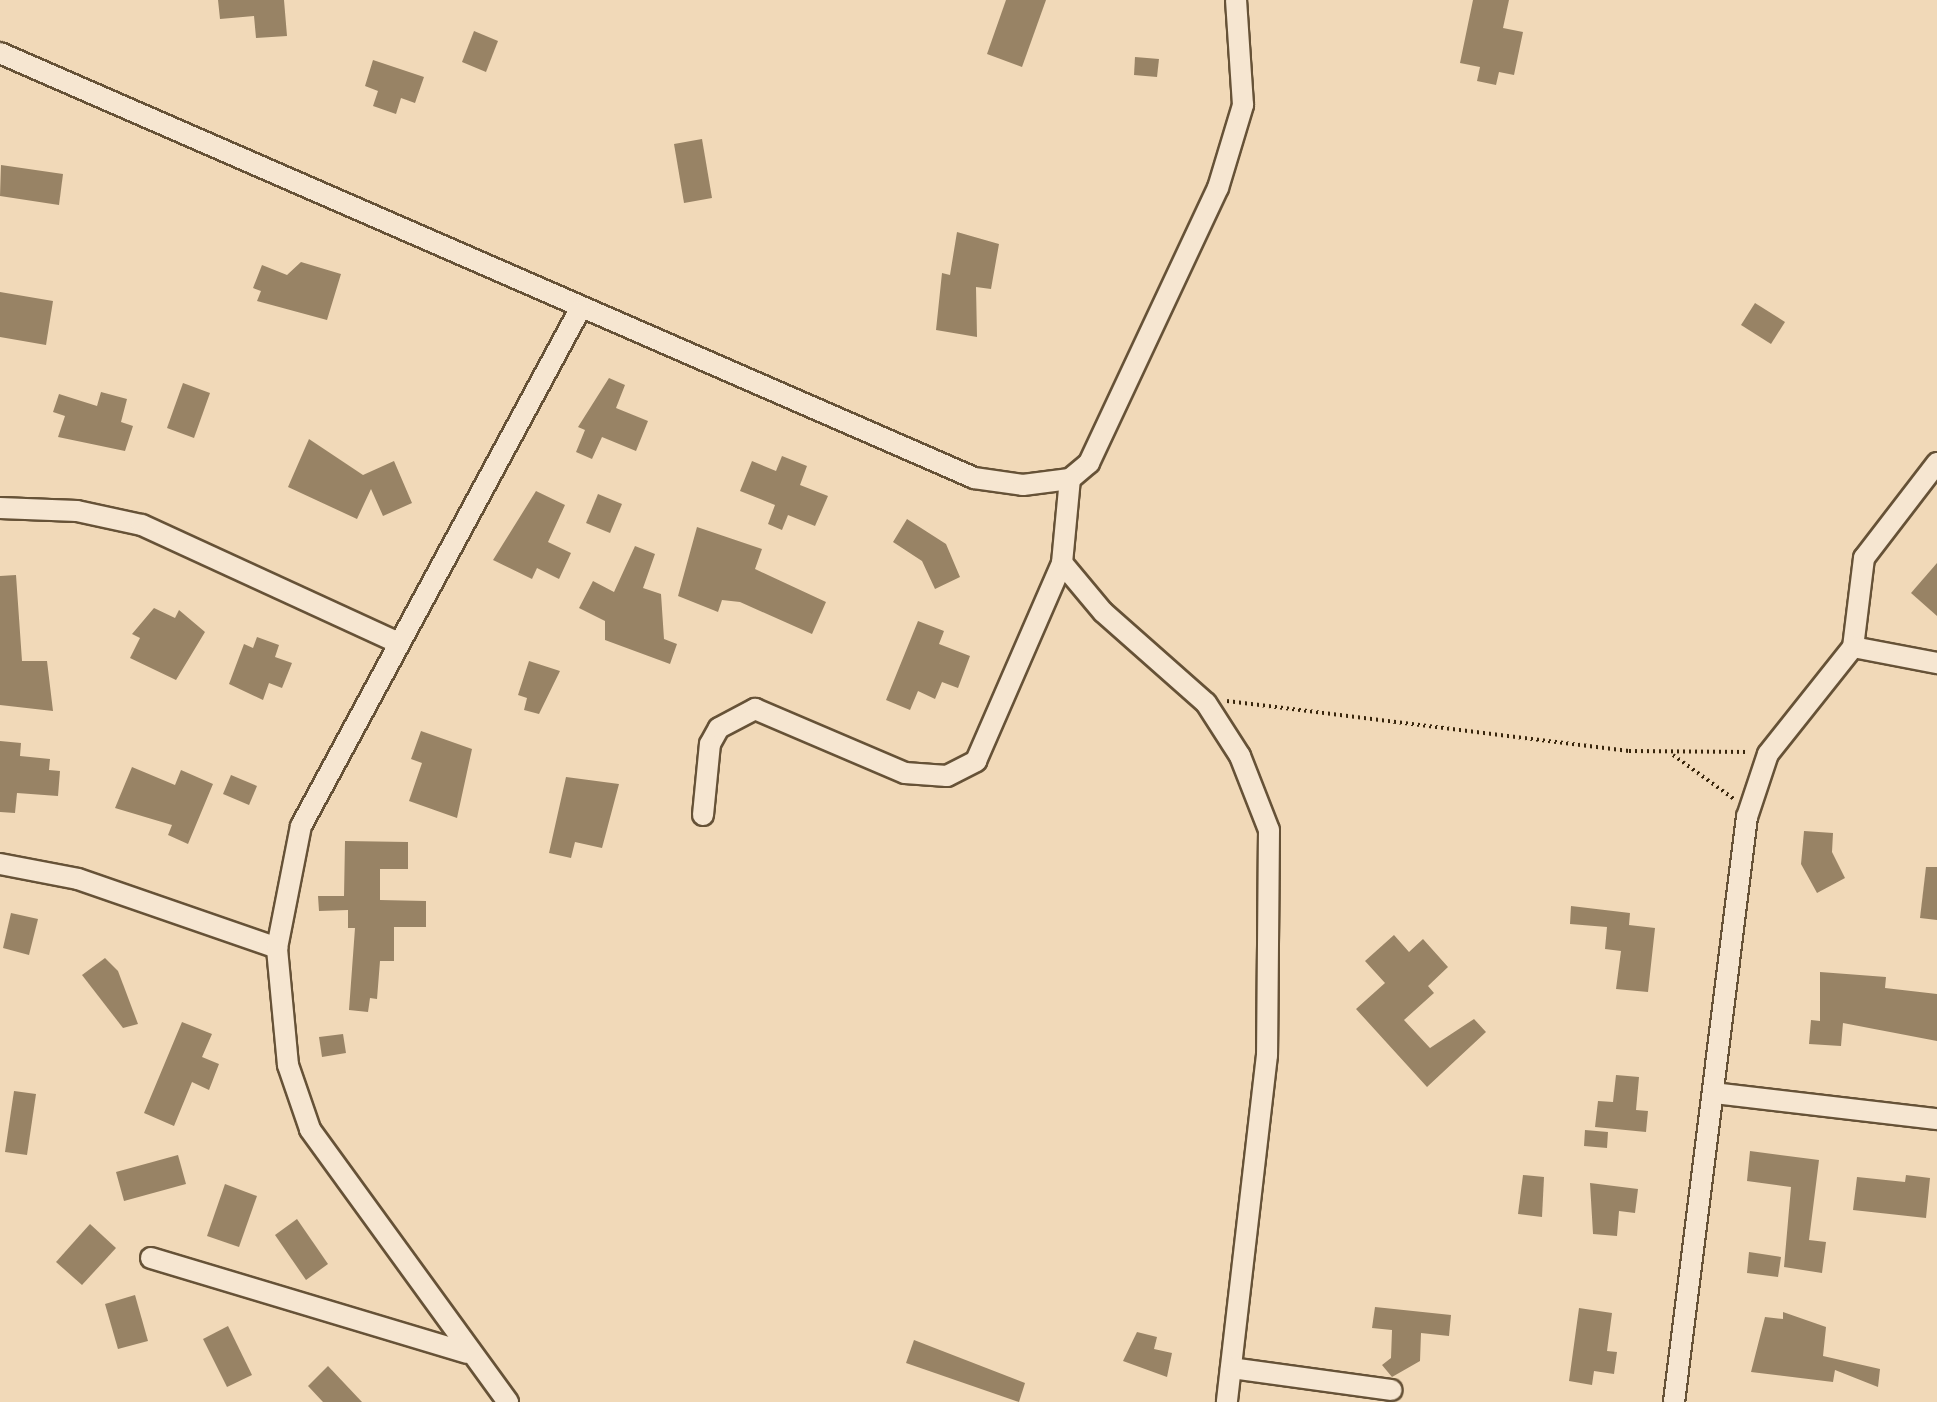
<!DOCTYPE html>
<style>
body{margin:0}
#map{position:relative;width:1937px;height:1402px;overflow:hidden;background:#f1d9b8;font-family:Alegreya,serif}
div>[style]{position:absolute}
.building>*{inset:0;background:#988365}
.path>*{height:4px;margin-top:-2px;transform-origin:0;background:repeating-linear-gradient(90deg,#38250c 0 2px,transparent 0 6px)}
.roads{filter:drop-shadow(2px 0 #665237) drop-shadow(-2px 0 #665237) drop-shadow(0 2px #665237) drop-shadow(0 -2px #665237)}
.minor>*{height:20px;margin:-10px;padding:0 10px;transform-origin:10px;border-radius:10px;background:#f6e6d1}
span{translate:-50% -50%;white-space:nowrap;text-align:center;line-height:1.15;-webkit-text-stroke:6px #f6e6d1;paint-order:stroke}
</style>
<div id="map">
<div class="building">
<i style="clip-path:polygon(218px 0,284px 0,287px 36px,256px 38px,254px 16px,220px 19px)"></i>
<i style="clip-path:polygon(1006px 0,1046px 0,1022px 67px,987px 54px)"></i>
<i style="clip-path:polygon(1473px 0,1509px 0,1503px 28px,1523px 32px,1514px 75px,1499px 72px,1496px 85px,1477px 81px,1480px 67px,1460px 63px)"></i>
<i style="clip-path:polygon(474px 31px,498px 41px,486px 72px,462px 62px)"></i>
<i style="clip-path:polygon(1135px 57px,1159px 59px,1157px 77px,1134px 75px)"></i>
<i style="clip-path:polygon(373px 60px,424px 77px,415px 103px,401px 98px,396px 114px,373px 106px,378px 91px,365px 86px)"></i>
<i style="clip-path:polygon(702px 139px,712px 198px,684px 203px,674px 144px)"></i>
<i style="clip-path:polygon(1px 165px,63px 174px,59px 205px,0 196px)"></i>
<i style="clip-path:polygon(957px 232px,999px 244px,991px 289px,976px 287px,977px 337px,936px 330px,942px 273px,950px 275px)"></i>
<i style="clip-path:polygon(301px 262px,341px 274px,327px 320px,257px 301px,261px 291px,253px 288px,262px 265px,287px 275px)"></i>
<i style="clip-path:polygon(0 292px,53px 301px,46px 345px,0 337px)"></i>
<i style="clip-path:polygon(1755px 303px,1785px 322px,1771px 344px,1741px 325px)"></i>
<i style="clip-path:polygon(609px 378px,625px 385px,616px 408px,648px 421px,636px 451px,602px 437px,592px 459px,576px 452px,585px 430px,578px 427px)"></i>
<i style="clip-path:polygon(183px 383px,210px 393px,194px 438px,167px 428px)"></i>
<i style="clip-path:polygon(101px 392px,127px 399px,121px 422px,133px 426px,125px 451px,58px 437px,65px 416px,53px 412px,59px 394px,97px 406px)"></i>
<i style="clip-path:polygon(309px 439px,363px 475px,394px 461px,412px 503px,383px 516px,371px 489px,357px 519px,288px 487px)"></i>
<i style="clip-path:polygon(782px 456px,807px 466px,800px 485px,828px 496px,815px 526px,788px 515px,782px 530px,768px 524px,775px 505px,740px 491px,752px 461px,776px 471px)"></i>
<i style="clip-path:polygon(536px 491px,565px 505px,548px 542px,571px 553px,559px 579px,537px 568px,532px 579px,493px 560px)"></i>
<i style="clip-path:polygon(598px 494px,622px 504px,610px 533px,586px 523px)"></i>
<i style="clip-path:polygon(907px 519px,946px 544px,960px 577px,935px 589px,922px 561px,893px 542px)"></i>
<i style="clip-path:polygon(697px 527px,762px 549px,755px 569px,826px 602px,812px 634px,740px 602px,722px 600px,718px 612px,678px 596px)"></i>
<i style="clip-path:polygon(635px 546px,655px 554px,643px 588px,661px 594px,664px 639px,677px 644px,670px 664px,605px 640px,605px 621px,579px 608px,593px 581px,614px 592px)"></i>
<i style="clip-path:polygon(1937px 563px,1937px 616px,1911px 593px)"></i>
<i style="clip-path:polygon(16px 575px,22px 661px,47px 661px,53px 711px,0 705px,0 576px)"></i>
<i style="clip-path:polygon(154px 608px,175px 618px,179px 610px,205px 632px,176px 680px,130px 658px,140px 638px,132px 634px)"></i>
<i style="clip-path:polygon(918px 621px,944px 631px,939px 644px,970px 656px,958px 688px,942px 682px,935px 699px,918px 691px,910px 710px,886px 700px)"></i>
<i style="clip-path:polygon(257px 637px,279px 645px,275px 657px,292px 663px,282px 688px,269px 683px,263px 700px,229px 684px,244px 644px,253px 648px)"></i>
<i style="clip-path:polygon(529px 661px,560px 671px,539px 714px,524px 710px,527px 698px,518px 695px)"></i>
<i style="clip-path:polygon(421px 731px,472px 749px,457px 818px,409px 801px,422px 763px,411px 759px)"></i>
<i style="clip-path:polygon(0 741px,21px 743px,20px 756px,50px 759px,49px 770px,60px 771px,58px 796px,17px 793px,15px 813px,0 812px)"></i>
<i style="clip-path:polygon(132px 767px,175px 785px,181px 770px,213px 784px,188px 844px,168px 835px,172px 825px,115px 808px)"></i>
<i style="clip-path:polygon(231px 775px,257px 786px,249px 805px,223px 794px)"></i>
<i style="clip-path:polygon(566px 777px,619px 784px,602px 848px,575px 842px,571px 858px,549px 853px)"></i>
<i style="clip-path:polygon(1804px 831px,1833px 833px,1832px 852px,1845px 878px,1817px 893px,1801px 864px)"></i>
<i style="clip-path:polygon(345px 841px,408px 842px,408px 869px,380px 869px,380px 900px,426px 901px,426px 927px,394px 927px,394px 961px,380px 961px,377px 999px,370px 998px,368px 1012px,349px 1010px,355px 928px,348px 928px,348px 910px,319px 911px,318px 896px,344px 896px)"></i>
<i style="clip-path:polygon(1926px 867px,1937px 867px,1937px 920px,1920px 918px)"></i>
<i style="clip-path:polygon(1571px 906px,1630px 913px,1629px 925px,1655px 928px,1648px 992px,1616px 989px,1621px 951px,1605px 949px,1607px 927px,1570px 924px)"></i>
<i style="clip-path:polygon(11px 913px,38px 919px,29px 955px,3px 948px)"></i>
<i style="clip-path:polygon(1394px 935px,1409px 952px,1423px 939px,1448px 967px,1428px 986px,1434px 993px,1404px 1020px,1430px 1048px,1474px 1019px,1486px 1032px,1427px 1087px,1356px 1009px,1385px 983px,1365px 961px)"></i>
<i style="clip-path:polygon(105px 958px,118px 971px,138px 1024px,123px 1028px,82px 975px)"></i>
<i style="clip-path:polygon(1820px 972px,1886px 977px,1885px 988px,1937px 994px,1937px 1041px,1843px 1023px,1841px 1046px,1809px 1044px,1811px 1020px,1820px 1021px)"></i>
<i style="clip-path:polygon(182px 1022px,212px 1034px,202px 1057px,219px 1064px,209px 1090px,192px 1082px,174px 1126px,144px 1113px)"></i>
<i style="clip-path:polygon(343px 1034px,346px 1053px,322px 1057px,319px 1037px)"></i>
<i style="clip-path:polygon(1616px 1075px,1639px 1077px,1636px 1110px,1648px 1111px,1646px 1132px,1595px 1127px,1598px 1101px,1613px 1102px)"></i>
<i style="clip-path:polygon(14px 1091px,36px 1094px,27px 1155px,5px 1152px)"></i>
<i style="clip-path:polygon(1585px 1130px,1608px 1132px,1607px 1148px,1584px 1146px)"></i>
<i style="clip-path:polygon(1750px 1151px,1819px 1160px,1809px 1240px,1826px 1242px,1822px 1273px,1784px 1267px,1791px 1187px,1747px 1181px)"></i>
<i style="clip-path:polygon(178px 1155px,186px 1184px,124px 1201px,116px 1172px)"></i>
<i style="clip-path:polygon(1523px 1175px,1544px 1177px,1542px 1217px,1518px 1214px)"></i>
<i style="clip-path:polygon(1906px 1175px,1930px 1178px,1926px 1218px,1853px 1210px,1857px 1177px,1905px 1182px)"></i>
<i style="clip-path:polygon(1590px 1183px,1638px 1189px,1635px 1213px,1619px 1211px,1617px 1236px,1593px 1234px)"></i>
<i style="clip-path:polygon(225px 1184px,257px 1196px,239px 1247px,207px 1236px)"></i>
<i style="clip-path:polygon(297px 1219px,328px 1264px,306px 1280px,275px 1235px)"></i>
<i style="clip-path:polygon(90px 1224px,116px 1248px,82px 1285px,56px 1262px)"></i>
<i style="clip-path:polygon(1749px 1252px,1781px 1257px,1778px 1277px,1747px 1273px)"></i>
<i style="clip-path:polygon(135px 1295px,148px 1341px,118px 1349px,105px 1304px)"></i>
<i style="clip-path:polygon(1375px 1307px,1451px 1315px,1449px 1336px,1421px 1333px,1420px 1361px,1392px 1377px,1382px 1365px,1391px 1358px,1392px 1330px,1372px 1328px)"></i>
<i style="clip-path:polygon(1579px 1308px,1612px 1313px,1607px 1351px,1617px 1352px,1614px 1374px,1594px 1371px,1592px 1385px,1569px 1381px)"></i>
<i style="clip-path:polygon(1783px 1312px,1826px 1327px,1823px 1356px,1880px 1369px,1878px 1387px,1835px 1370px,1833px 1382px,1751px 1372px,1765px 1317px,1783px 1319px)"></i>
<i style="clip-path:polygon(228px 1326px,252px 1375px,227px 1387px,203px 1339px)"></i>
<i style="clip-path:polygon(1137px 1332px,1157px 1337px,1154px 1349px,1172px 1353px,1167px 1377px,1123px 1361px)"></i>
<i style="clip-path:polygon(914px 1340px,1025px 1383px,1019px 1402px,906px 1363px)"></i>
<i style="clip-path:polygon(328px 1366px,362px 1402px,323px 1402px,308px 1386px)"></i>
</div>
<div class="path">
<i style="left:1227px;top:701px;width:405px;rotate:7.1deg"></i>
<i style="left:1629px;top:751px;width:120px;rotate:0.5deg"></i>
<i style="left:1673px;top:755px;width:75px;rotate:35.8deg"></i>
</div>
<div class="roads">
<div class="minor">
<i style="left:0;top:53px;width:1063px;rotate:23.57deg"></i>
<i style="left:974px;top:478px;width:49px;rotate:8.1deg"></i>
<i style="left:1023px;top:485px;width:47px;rotate:-7.3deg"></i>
<i style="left:1070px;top:479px;width:25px;rotate:-40deg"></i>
<i style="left:1089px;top:463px;width:304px;rotate:-64.9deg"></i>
<i style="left:1218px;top:188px;width:87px;rotate:-73.2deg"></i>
<i style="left:1243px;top:105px;width:105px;rotate:-93.8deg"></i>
<i style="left:1937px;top:463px;width:120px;rotate:127.5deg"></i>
<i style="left:1864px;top:558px;width:90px;rotate:97deg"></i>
<i style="left:1853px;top:647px;width:86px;rotate:10.8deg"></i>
<i style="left:0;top:508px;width:77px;rotate:2.2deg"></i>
<i style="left:77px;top:511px;width:66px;rotate:12.2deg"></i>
<i style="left:142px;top:525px;width:283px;rotate:24.7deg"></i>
<i style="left:1062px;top:563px;width:64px;rotate:50.1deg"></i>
<i style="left:1103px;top:612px;width:137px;rotate:41.5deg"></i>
<i style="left:1206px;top:703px;width:63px;rotate:57.3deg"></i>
<i style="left:1240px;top:756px;width:79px;rotate:68.6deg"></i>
<i style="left:1269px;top:830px;width:225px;rotate:90.5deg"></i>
<i style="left:1267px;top:1055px;width:349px;rotate:96.6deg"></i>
<i style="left:703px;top:815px;width:71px;rotate:-84.4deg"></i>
<i style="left:710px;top:744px;width:18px;rotate:-61deg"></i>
<i style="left:719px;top:728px;width:41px;rotate:-27.8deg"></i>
<i style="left:755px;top:709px;width:163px;rotate:23.1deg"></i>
<i style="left:905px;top:773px;width:42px;rotate:4.1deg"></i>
<i style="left:947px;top:776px;width:33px;rotate:-27deg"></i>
<i style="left:976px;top:761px;width:216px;rotate:-66.5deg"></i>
<i style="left:1062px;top:563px;width:84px;rotate:-84.6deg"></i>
<i style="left:0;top:864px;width:79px;rotate:10.9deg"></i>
<i style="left:78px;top:879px;width:211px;rotate:19.1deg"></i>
<i style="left:1714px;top:1093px;width:225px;rotate:6.7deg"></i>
<i style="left:151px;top:1258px;width:330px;rotate:16.7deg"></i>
<i style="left:1231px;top:1368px;width:162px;rotate:7.8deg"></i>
<i style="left:508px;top:1402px;width:337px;rotate:-126deg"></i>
<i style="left:310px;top:1129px;width:68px;rotate:-109deg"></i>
<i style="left:288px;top:1065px;width:118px;rotate:-95.4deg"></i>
<i style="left:277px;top:948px;width:124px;rotate:-78.9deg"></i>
<i style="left:301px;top:826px;width:585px;rotate:-61.64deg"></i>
<i style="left:1674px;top:1402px;width:590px;rotate:-82.89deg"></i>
<i style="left:1747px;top:817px;width:66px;rotate:-71.6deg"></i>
<i style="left:1768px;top:754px;width:137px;rotate:-51.5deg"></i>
</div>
</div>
</div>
